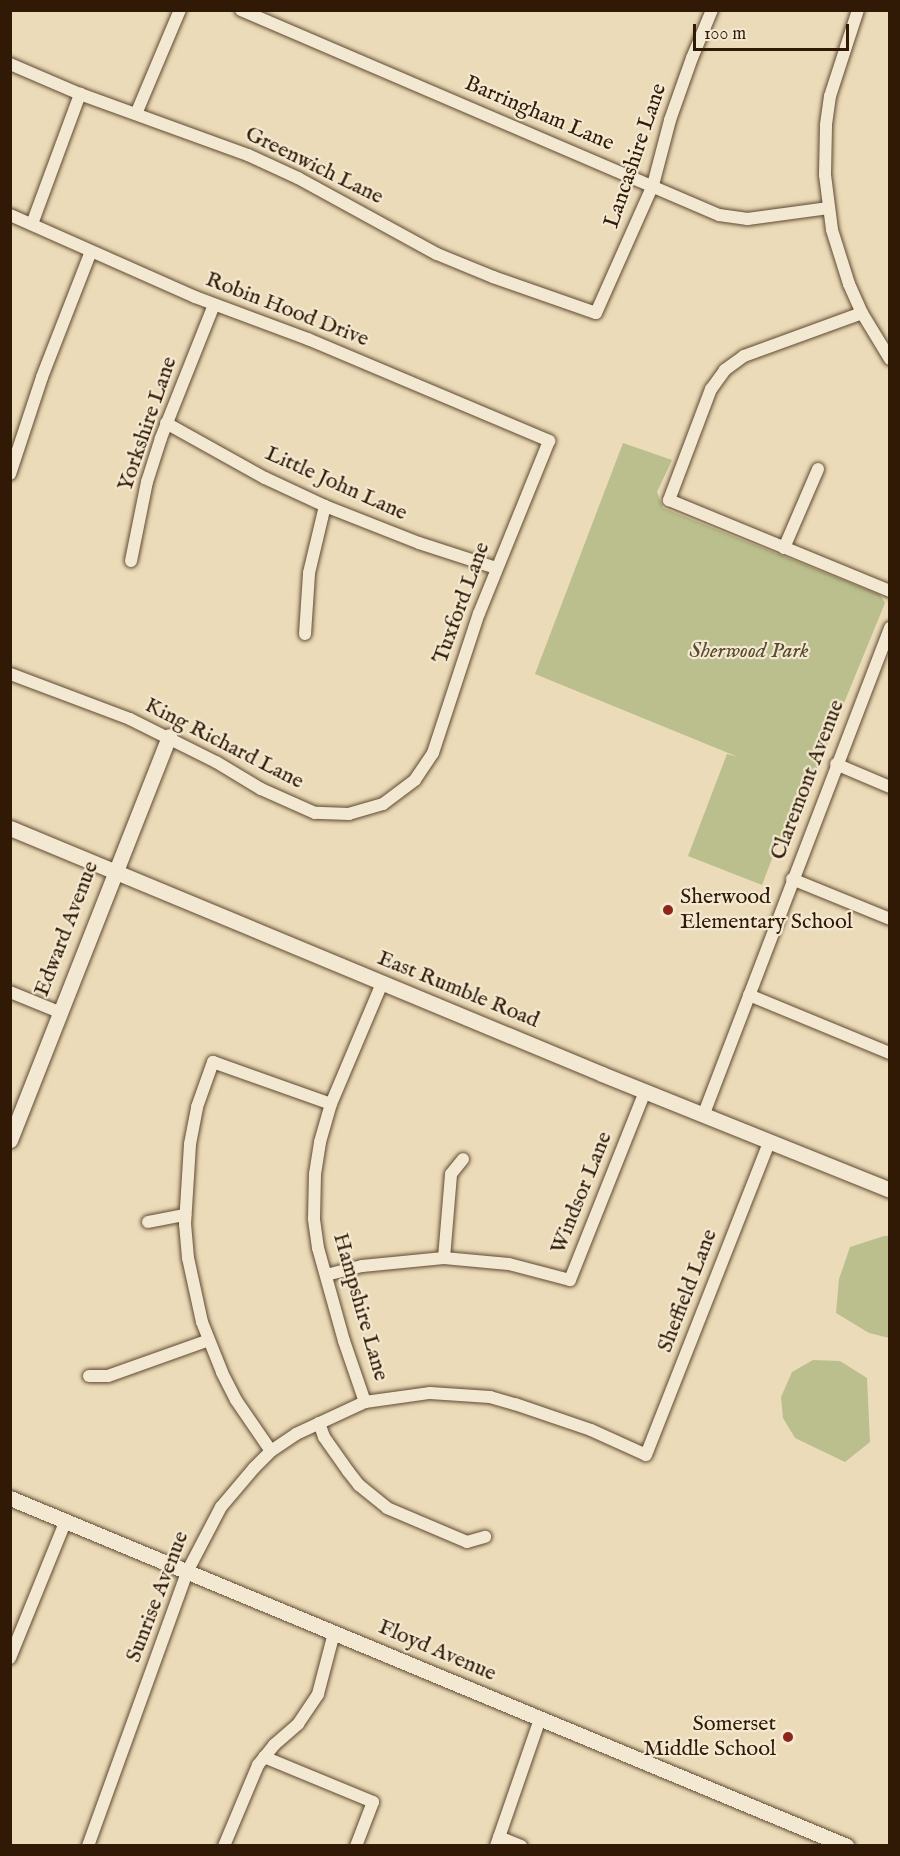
<!DOCTYPE html>
<html>
<head>
<meta charset="utf-8">
<style>
  body { margin:0 }
  #map { position:relative; width:900px; height:1856px; overflow:hidden; background:#ecdbb8; font-family:"IM FELL English",serif }
  div>[style] { position:absolute }
  .green>* { inset:0; background:#babf8d }
  .roads { filter:drop-shadow(0 0 2px #5f4a32) drop-shadow(0 0 2px #5f4a32) }
  .minor>* { height:12px; margin:-6px; padding:0 6px; transform-origin:6px; border-radius:6px; background:#f3e8d1 }
  .tertiary>* { height:15px; margin:-7.5px; padding:0 7.5px; transform-origin:7.5px; border-radius:7.5px; background:#f3e8d1 }
  .dots>* { width:16px; height:16px; translate:-50% -50%; box-sizing:border-box; border:3px solid #f3e8d1; border-radius:50% }
  span { translate:-50% -50%; white-space:nowrap; text-align:center; line-height:1.15; -webkit-text-stroke:4.5px #f3e8d1; paint-order:stroke }
  .street-label { font-size:22px; color:#301a06 }
  .park-label { font-size:22px; color:#594c2e; font-style:italic }
  .poi-label { font-size:22px; color:#301a06 }
  .left { translate:0 -50%; text-align:left }
  .right { translate:-100% -50%; text-align:right }
  .frame { position:absolute; inset:0; border:12px solid #301a06; pointer-events:none }
  .scale { position:absolute; left:693px; top:24px; width:156px; height:27px; box-sizing:border-box; border:3px solid #301a06; border-top:0; padding-left:8px; font-size:18px; line-height:21px; white-space:nowrap; color:#301a06; -webkit-text-stroke:4px #f3e8d1; paint-order:stroke }
</style>
</head>
<body>
<div id="map">
  <div class="green">
    <i style="clip-path:polygon(623px 443px,672px 460px,657px 492px,663px 508px,880px 595px,885px 603px,810px 786px,801px 783px,762px 885px,688px 856px,727px 754px,738px 757px,535px 674px)"></i>
    <i style="clip-path:polygon(884px 1236px,889px 1236px,889px 1338px,869px 1333px,836px 1313px,839px 1279px,850px 1247px)"></i>
    <i style="clip-path:polygon(813px 1360px,840px 1361px,867px 1378px,870px 1442px,845px 1462px,795px 1438px,783px 1418px,781px 1397px,792px 1372px)"></i>
  </div>
  <div class="roads">
    <div class="minor">
      <i style="left:241px;top:10px;width:520px;rotate:23.21deg"></i>
      <i style="left:719px;top:215px;width:29px;rotate:8deg"></i>
      <i style="left:748px;top:219px;width:81px;rotate:-7.8deg"></i>
      <i style="left:858px;top:10px;width:90px;rotate:108deg"></i>
      <i style="left:830px;top:96px;width:30px;rotate:98deg"></i>
      <i style="left:826px;top:126px;width:49px;rotate:91.2deg"></i>
      <i style="left:825px;top:175px;width:55px;rotate:82.7deg"></i>
      <i style="left:832px;top:230px;width:57px;rotate:72.5deg"></i>
      <i style="left:849px;top:284px;width:32px;rotate:66deg"></i>
      <i style="left:862px;top:313px;width:54px;rotate:58.7deg"></i>
      <i style="left:10px;top:64px;width:76px;rotate:23.2deg"></i>
      <i style="left:80px;top:94px;width:179px;rotate:20deg"></i>
      <i style="left:248px;top:155px;width:55px;rotate:24.7deg"></i>
      <i style="left:298px;top:178px;width:158px;rotate:28.7deg"></i>
      <i style="left:437px;top:254px;width:61px;rotate:22.3deg"></i>
      <i style="left:493px;top:277px;width:109px;rotate:19.3deg"></i>
      <i style="left:596px;top:313px;width:140px;rotate:-66deg"></i>
      <i style="left:653px;top:185px;width:67px;rotate:-75.3deg"></i>
      <i style="left:670px;top:120px;width:66px;rotate:-70.5deg"></i>
      <i style="left:692px;top:58px;width:52px;rotate:-67.4deg"></i>
      <i style="left:136px;top:114px;width:113px;rotate:-67.1deg"></i>
      <i style="left:10px;top:215px;width:202px;rotate:23.9deg"></i>
      <i style="left:195px;top:297px;width:121px;rotate:20.4deg"></i>
      <i style="left:308px;top:339px;width:262px;rotate:22.9deg"></i>
      <i style="left:549px;top:441px;width:186px;rotate:112.1deg"></i>
      <i style="left:479px;top:613px;width:147px;rotate:108.2deg"></i>
      <i style="left:433px;top:753px;width:32px;rotate:124deg"></i>
      <i style="left:415px;top:780px;width:40px;rotate:143deg"></i>
      <i style="left:383px;top:804px;width:35px;rotate:164deg"></i>
      <i style="left:349px;top:814px;width:34px;rotate:-178deg"></i>
      <i style="left:315px;top:813px;width:59px;rotate:-156deg"></i>
      <i style="left:261px;top:789px;width:52px;rotate:-149deg"></i>
      <i style="left:216px;top:762px;width:96px;rotate:-153.4deg"></i>
      <i style="left:130px;top:719px;width:128px;rotate:-159.4deg"></i>
      <i style="left:32px;top:224px;width:139px;rotate:-69.7deg"></i>
      <i style="left:862px;top:313px;width:126px;rotate:160deg"></i>
      <i style="left:744px;top:356px;width:24px;rotate:144deg"></i>
      <i style="left:725px;top:370px;width:24px;rotate:126deg"></i>
      <i style="left:711px;top:389px;width:119px;rotate:110.7deg"></i>
      <i style="left:669px;top:500px;width:239px;rotate:22.4deg"></i>
      <i style="left:166px;top:423px;width:113px;rotate:29.1deg"></i>
      <i style="left:265px;top:478px;width:66px;rotate:25deg"></i>
      <i style="left:325px;top:506px;width:101px;rotate:21.5deg"></i>
      <i style="left:419px;top:543px;width:81px;rotate:18deg"></i>
      <i style="left:10px;top:474px;width:102px;rotate:-71.7deg"></i>
      <i style="left:42px;top:377px;width:135px;rotate:-68.7deg"></i>
      <i style="left:784px;top:548px;width:86px;rotate:-66.7deg"></i>
      <i style="left:131px;top:561px;width:81px;rotate:-78.6deg"></i>
      <i style="left:147px;top:482px;width:46px;rotate:-72.3deg"></i>
      <i style="left:161px;top:438px;width:143px;rotate:-68.3deg"></i>
      <i style="left:305px;top:634px;width:61px;rotate:-86.2deg"></i>
      <i style="left:309px;top:573px;width:69px;rotate:-76.6deg"></i>
      <i style="left:836px;top:764px;width:59px;rotate:23.1deg"></i>
      <i style="left:792px;top:879px;width:106px;rotate:22.2deg"></i>
      <i style="left:10px;top:992px;width:53px;rotate:22.2deg"></i>
      <i style="left:749px;top:995px;width:152px;rotate:22.4deg"></i>
      <i style="left:703px;top:1116px;width:523px;rotate:-69.03deg"></i>
      <i style="left:148px;top:1222px;width:38px;rotate:-11deg"></i>
      <i style="left:444px;top:1258px;width:84px;rotate:-85.2deg"></i>
      <i style="left:451px;top:1174px;width:19px;rotate:-51deg"></i>
      <i style="left:326px;top:1275px;width:37px;rotate:-14deg"></i>
      <i style="left:362px;top:1266px;width:82px;rotate:-5.6deg"></i>
      <i style="left:444px;top:1258px;width:65px;rotate:5.3deg"></i>
      <i style="left:509px;top:1264px;width:63px;rotate:14.7deg"></i>
      <i style="left:570px;top:1280px;width:202px;rotate:-68.3deg"></i>
      <i style="left:89px;top:1376px;width:19px"></i>
      <i style="left:108px;top:1376px;width:107px;rotate:-19.6deg"></i>
      <i style="left:365px;top:1402px;width:65px;rotate:-109deg"></i>
      <i style="left:344px;top:1341px;width:97px;rotate:-105.6deg"></i>
      <i style="left:318px;top:1248px;width:30px;rotate:-98deg"></i>
      <i style="left:314px;top:1218px;width:44px;rotate:-88.7deg"></i>
      <i style="left:315px;top:1174px;width:32px;rotate:-81deg"></i>
      <i style="left:320px;top:1142px;width:40px;rotate:-74deg"></i>
      <i style="left:331px;top:1104px;width:131px;rotate:-67.1deg"></i>
      <i style="left:319px;top:1423px;width:15px;rotate:70deg"></i>
      <i style="left:324px;top:1437px;width:42px;rotate:54.8deg"></i>
      <i style="left:348px;top:1471px;width:18px;rotate:52deg"></i>
      <i style="left:359px;top:1485px;width:36px;rotate:39deg"></i>
      <i style="left:387px;top:1508px;width:87px;rotate:23deg"></i>
      <i style="left:467px;top:1542px;width:19px;rotate:-16deg"></i>
      <i style="left:271px;top:1451px;width:62px;rotate:-124.5deg"></i>
      <i style="left:236px;top:1400px;width:31px;rotate:-117deg"></i>
      <i style="left:222px;top:1372px;width:54px;rotate:-111.8deg"></i>
      <i style="left:202px;top:1322px;width:66px;rotate:-102.3deg"></i>
      <i style="left:188px;top:1258px;width:34px;rotate:-95deg"></i>
      <i style="left:185px;top:1224px;width:80px;rotate:-86.4deg"></i>
      <i style="left:190px;top:1144px;width:38px;rotate:-79deg"></i>
      <i style="left:197px;top:1107px;width:48px;rotate:-70.4deg"></i>
      <i style="left:213px;top:1062px;width:125px;rotate:19.6deg"></i>
      <i style="left:10px;top:1658px;width:149px;rotate:-67.9deg"></i>
      <i style="left:264px;top:1757px;width:118px;rotate:22.4deg"></i>
      <i style="left:373px;top:1802px;width:47px;rotate:111.1deg"></i>
      <i style="left:499px;top:1837px;width:24px;rotate:22deg"></i>
      <i style="left:88px;top:1846px;width:291px;rotate:-70.1deg"></i>
      <i style="left:187px;top:1572px;width:73px;rotate:-62.4deg"></i>
      <i style="left:221px;top:1507px;width:51px;rotate:-49.8deg"></i>
      <i style="left:254px;top:1468px;width:24px;rotate:-45deg"></i>
      <i style="left:271px;top:1451px;width:30px;rotate:-34deg"></i>
      <i style="left:296px;top:1434px;width:76px;rotate:-24.9deg"></i>
      <i style="left:365px;top:1402px;width:66px;rotate:-7.9deg"></i>
      <i style="left:430px;top:1393px;width:60px;rotate:3.8deg"></i>
      <i style="left:490px;top:1397px;width:26px;rotate:16deg"></i>
      <i style="left:515px;top:1404px;width:80px;rotate:18.9deg"></i>
      <i style="left:591px;top:1430px;width:60px;rotate:24.4deg"></i>
      <i style="left:646px;top:1455px;width:336px;rotate:-68.5deg"></i>
      <i style="left:224px;top:1846px;width:88px;rotate:-67.2deg"></i>
      <i style="left:258px;top:1765px;width:26px;rotate:-51deg"></i>
      <i style="left:274px;top:1745px;width:32px;rotate:-41deg"></i>
      <i style="left:298px;top:1724px;width:36px;rotate:-56deg"></i>
      <i style="left:318px;top:1694px;width:63px;rotate:-75.3deg"></i>
      <i style="left:496px;top:1846px;width:134px;rotate:-70.9deg"></i>
    </div>
    <div class="tertiary">
      <i style="left:10px;top:828px;width:641px;rotate:22.56deg"></i>
      <i style="left:602px;top:1074px;width:310px;rotate:21.9deg"></i>
      <i style="left:10px;top:1140px;width:434px;rotate:-68.5deg"></i>
      <i style="left:10px;top:1498px;width:906px;rotate:22.58deg"></i>
    </div>
  </div>
  <div class="dots">
    <i style="left:668px;top:910px;background:#8f2418"></i>
    <i style="left:788px;top:1737px;background:#8f2418"></i>
  </div>
  <div class="street-label">
    <span style="left:539px;top:114px;rotate:23deg">Barringham Lane</span>
    <span style="left:636px;top:156px;rotate:-71deg">Lancashire Lane</span>
    <span style="left:314px;top:166px;rotate:26deg">Greenwich Lane</span>
    <span style="left:287px;top:310px;rotate:21deg">Robin Hood Drive</span>
    <span style="left:148px;top:424px;rotate:-71deg">Yorkshire Lane</span>
    <span style="left:336px;top:484px;rotate:24deg">Little John Lane</span>
    <span style="left:462px;top:603px;rotate:-70deg">Tuxford Lane</span>
    <span style="left:224px;top:744px;rotate:27deg">King Richard Lane</span>
    <span style="left:808px;top:780px;rotate:-69deg">Claremont Avenue</span>
    <span style="left:67px;top:929px;rotate:-69deg">Edward Avenue</span>
    <span style="left:458px;top:990px;rotate:22deg">East Rumble Road</span>
    <span style="left:582px;top:1193px;rotate:-68deg">Windsor Lane</span>
    <span style="left:688px;top:1291px;rotate:-69deg">Sheffield Lane</span>
    <span style="left:360px;top:1307px;rotate:74deg">Hampshire Lane</span>
    <span style="left:158px;top:1597px;rotate:-69deg">Sunrise Avenue</span>
    <span style="left:437px;top:1651px;rotate:23deg">Floyd Avenue</span>
  </div>
  <div class="park-label">
    <span style="left:749px;top:652px">Sherwood Park</span>
  </div>
  <div class="poi-label">
    <span class="left" style="left:680px;top:910px">Sherwood<br>Elementary School</span>
    <span class="right" style="left:776px;top:1737px">Somerset<br>Middle School</span>
  </div>
  <div class="frame"></div>
  <div class="scale">100 m</div>
</div>
</body>
</html>
